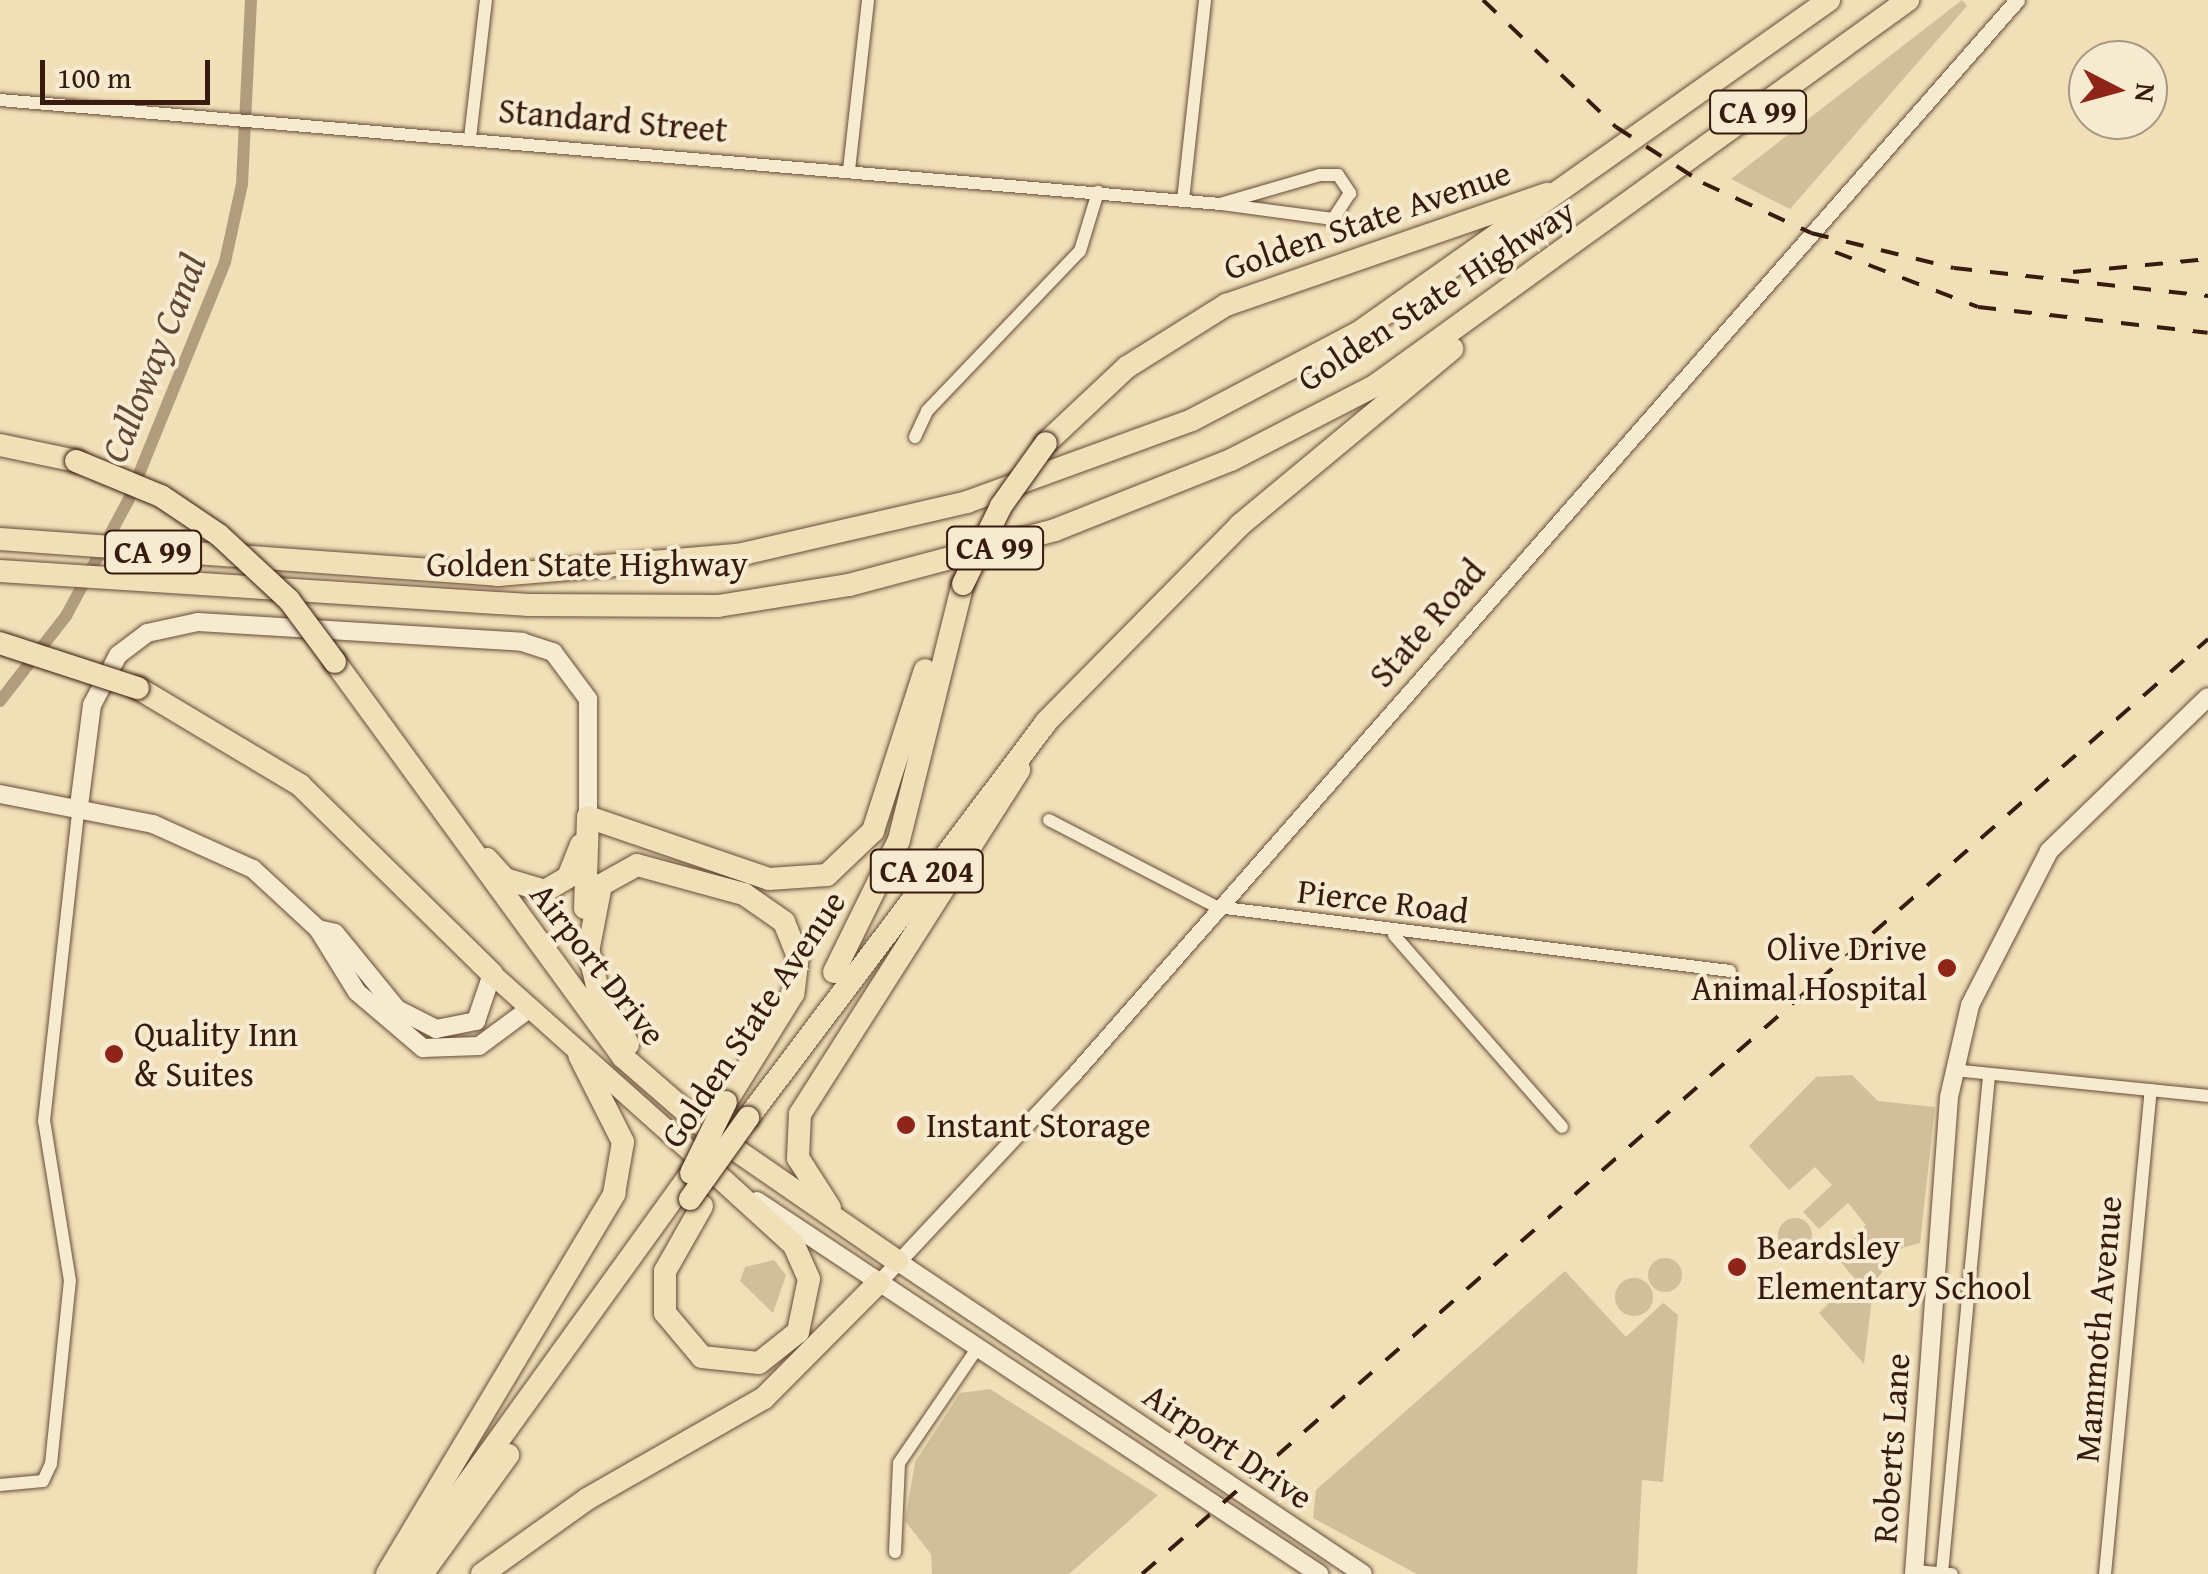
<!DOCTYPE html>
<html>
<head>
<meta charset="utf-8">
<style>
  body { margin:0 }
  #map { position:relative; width:2208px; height:1574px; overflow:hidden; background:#f1dfb7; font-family:"Gentium Book Plus",serif }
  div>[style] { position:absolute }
  .green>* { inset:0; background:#d1be9a }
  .round { border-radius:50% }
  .canal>* { height:12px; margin:-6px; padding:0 6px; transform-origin:6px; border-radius:6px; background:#b29c7e }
  .roads { filter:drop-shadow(0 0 2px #664c39) drop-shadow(0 0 2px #664c39) }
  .minor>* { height:12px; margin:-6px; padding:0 6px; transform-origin:6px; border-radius:6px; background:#f6ead0 }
  .tertiary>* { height:15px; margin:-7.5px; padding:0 7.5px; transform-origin:7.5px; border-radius:7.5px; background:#f6ead0 }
  .secondary>* { height:18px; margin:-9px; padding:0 9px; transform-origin:9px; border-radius:9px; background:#f6ead0 }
  .primary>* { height:20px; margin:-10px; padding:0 10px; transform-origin:10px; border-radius:10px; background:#f1dfb7 }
  .motorway>* { height:22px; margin:-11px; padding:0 11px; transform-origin:11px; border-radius:11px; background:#f1dfb7 }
  .rail>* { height:4px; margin-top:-2px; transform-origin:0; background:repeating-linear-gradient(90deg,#371b0f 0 18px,transparent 0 36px) }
  .bridges { filter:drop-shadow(0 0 2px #371b0f) drop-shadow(0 0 2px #371b0f) }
  .motorway-bridge>* { height:22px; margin:-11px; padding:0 11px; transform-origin:11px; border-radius:11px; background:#f1dfb7 }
  .dots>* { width:28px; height:28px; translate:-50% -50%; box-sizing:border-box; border:5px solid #f6ead0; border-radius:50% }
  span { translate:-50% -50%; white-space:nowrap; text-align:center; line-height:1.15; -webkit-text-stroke:8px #f6ead0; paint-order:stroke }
  .shield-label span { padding:2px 8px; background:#f6ead0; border:2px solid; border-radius:8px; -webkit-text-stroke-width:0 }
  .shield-label { font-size:32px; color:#371b0f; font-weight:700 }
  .street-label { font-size:35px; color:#371b0f }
  .poi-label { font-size:35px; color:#371b0f }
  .right { translate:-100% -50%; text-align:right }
  .left { translate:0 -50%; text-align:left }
  .water-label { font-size:38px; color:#624836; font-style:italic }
  .north { position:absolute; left:2068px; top:40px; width:100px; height:100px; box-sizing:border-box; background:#f6ead0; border:2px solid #aa9783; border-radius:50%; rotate:96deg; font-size:28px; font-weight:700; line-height:40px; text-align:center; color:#371b0f }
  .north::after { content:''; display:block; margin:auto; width:35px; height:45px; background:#8f2418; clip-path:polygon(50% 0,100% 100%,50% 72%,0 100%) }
  .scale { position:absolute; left:40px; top:60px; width:170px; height:45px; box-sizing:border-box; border:5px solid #371b0f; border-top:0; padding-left:12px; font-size:30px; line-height:35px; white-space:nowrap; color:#371b0f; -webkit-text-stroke:8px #f6ead0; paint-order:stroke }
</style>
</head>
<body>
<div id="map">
  <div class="green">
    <i style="clip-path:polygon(1962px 0,1967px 6px,1790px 209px,1731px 179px)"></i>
    <i style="clip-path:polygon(1852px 1075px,1878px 1101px,1935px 1107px,1920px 1243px,1902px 1248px,1874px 1282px,1864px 1364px,1819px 1313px,1854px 1278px,1835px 1255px,1866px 1225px,1848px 1203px,1819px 1229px,1803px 1212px,1832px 1185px,1815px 1167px,1789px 1190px,1749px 1146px,1816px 1077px)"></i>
    <i class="round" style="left:1778px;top:1218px;width:34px;height:34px"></i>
    <i class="round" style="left:1648px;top:1258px;width:34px;height:34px"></i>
    <i style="clip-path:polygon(774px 1260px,786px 1275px,773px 1313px,740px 1281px,745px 1267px)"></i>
    <i style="clip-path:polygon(1565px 1271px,1626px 1337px,1663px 1303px,1678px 1315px,1663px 1482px,1642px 1480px,1637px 1574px,1417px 1574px,1313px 1518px,1316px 1490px)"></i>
    <i class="round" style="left:1615px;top:1278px;width:38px;height:38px"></i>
    <i style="clip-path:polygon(990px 1389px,1158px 1495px,1069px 1574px,932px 1574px,931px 1554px,905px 1521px,915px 1462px,960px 1393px)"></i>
  </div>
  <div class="canal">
    <i style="left:0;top:701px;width:108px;rotate:-52.2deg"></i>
    <i style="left:66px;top:616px;width:131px;rotate:-61.7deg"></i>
    <i style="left:128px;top:501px;width:258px;rotate:-67.9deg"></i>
    <i style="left:225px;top:262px;width:80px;rotate:-77.7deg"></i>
    <i style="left:242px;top:184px;width:184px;rotate:-87.2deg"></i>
  </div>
  <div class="roads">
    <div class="minor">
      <i style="left:0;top:100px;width:1224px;rotate:4.87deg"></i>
      <i style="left:470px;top:138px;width:139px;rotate:-83.4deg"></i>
      <i style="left:849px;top:170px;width:171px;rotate:-83.6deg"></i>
      <i style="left:1320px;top:175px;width:18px"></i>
      <i style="left:1338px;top:175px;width:22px;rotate:56deg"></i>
      <i style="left:1350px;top:193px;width:31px;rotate:123deg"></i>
      <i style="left:1333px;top:219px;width:114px;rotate:-172.4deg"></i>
      <i style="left:1220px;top:204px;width:104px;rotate:-16.2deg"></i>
      <i style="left:1183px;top:200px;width:201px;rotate:-83.7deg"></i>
      <i style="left:915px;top:437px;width:29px;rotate:-65deg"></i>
      <i style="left:927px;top:411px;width:221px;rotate:-46.3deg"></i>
      <i style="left:1080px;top:251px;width:62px;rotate:-73deg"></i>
      <i style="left:1049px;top:820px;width:189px;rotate:27.4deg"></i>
      <i style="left:1217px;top:907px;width:517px;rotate:7.11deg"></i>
      <i style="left:1394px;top:935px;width:255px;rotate:48.8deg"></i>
      <i style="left:1953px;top:1070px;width:256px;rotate:5.8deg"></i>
      <i style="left:0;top:1485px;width:43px;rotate:-5.3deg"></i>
      <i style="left:43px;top:1481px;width:19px;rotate:-65deg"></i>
      <i style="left:51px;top:1464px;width:184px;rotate:-84.1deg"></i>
      <i style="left:70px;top:1281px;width:162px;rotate:-99.2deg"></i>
      <i style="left:44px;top:1121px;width:317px;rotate:-83.7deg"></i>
      <i style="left:895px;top:1552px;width:89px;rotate:-87.4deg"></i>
      <i style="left:899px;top:1463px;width:140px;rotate:-55.7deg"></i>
      <i style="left:1915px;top:1571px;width:37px;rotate:5deg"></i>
      <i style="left:1942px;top:1573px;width:499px;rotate:-84.6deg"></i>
      <i style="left:2105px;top:1574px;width:486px;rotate:-84.6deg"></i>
    </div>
    <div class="tertiary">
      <i style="left:879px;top:1282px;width:282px;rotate:-46.9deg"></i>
      <i style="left:1072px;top:1076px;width:1432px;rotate:-48.71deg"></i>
    </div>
    <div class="secondary">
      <i style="left:0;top:794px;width:156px;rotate:11.1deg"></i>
      <i style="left:153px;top:824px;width:110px;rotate:24.2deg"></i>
      <i style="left:253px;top:869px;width:88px;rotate:42.7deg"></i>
      <i style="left:318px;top:929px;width:74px;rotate:58.2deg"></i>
      <i style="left:357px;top:992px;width:87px;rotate:40.3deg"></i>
      <i style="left:423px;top:1048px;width:56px;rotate:-2deg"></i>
      <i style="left:479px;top:1046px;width:62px;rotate:-36.5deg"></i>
      <i style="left:79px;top:806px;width:102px;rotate:-82.7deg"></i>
      <i style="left:92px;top:705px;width:56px;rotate:-62.5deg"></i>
      <i style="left:118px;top:655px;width:36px;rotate:-37deg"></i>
      <i style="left:147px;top:633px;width:52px;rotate:-12.2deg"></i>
      <i style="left:198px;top:622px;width:325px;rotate:3.5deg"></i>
      <i style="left:522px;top:642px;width:33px;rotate:18deg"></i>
      <i style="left:553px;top:652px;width:59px;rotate:53.3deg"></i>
      <i style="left:588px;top:699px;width:118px;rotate:90deg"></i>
      <i style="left:318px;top:929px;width:17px;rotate:13deg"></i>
      <i style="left:335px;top:933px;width:98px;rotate:50.8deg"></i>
      <i style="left:397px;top:1009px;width:44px;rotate:27.1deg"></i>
      <i style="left:436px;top:1029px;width:41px;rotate:-11.3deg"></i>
      <i style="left:476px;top:1021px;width:50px;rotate:-71.2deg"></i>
      <i style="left:757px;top:1201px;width:675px;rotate:33.57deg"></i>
      <i style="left:897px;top:1261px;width:561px;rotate:33.89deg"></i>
      <i style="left:1914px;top:1574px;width:478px;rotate:-85.8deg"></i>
      <i style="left:1949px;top:1097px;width:94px;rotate:-77.1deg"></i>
      <i style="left:1970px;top:1005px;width:173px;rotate:-62.8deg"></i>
      <i style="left:2049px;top:851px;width:221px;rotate:-44.1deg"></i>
    </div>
    <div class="primary">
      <i style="left:492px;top:974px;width:292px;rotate:41.8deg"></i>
    </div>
    <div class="motorway">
      <i style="left:1046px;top:443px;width:111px;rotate:-43.2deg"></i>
      <i style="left:1127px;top:367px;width:117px;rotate:-32.1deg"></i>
      <i style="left:1226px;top:305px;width:340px;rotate:-19.1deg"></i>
      <i style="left:0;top:445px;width:78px;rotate:11.9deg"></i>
      <i style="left:0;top:539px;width:499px;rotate:4.1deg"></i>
      <i style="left:498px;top:575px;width:241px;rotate:-4.8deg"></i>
      <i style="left:738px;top:555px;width:235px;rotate:-13deg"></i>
      <i style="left:967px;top:502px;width:239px;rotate:-20deg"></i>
      <i style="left:1192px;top:420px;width:187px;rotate:-27.7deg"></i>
      <i style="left:1358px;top:333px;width:577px;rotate:-35.26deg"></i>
      <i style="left:0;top:571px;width:530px;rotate:3.68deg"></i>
      <i style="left:529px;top:605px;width:189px;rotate:0.3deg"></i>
      <i style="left:718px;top:606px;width:133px;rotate:-9.1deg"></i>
      <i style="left:849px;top:585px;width:213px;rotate:-14.9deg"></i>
      <i style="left:1055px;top:530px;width:189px;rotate:-21.7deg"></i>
      <i style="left:1231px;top:460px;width:163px;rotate:-27.3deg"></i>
      <i style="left:1376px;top:385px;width:657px;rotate:-35.89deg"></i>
      <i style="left:335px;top:662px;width:489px;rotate:53.9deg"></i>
      <i style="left:623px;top:1057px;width:111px;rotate:41deg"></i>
      <i style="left:707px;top:1130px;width:231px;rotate:34.6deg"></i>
      <i style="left:138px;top:688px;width:189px;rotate:30.9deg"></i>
      <i style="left:300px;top:785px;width:269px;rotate:44.5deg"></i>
      <i style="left:588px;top:817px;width:191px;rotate:18.9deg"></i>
      <i style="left:769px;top:879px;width:58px;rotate:-3.9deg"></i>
      <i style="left:827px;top:875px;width:64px;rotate:-43.7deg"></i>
      <i style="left:873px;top:831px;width:169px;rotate:-72.1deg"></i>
      <i style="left:487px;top:859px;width:27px;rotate:48deg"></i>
      <i style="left:505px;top:879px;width:42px;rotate:16.7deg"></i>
      <i style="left:545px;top:891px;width:27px;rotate:-31deg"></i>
      <i style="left:568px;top:877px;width:35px;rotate:-68deg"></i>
      <i style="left:585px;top:908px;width:91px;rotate:-88.1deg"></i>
      <i style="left:586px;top:940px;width:56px;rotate:76.5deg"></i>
      <i style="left:599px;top:994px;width:58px;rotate:59.9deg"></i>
      <i style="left:588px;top:952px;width:68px;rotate:-79deg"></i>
      <i style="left:601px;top:885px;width:41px;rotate:-29.1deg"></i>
      <i style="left:637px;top:865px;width:111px;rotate:15.2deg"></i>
      <i style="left:744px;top:894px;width:49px;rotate:35deg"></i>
      <i style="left:784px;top:922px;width:37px;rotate:68deg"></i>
      <i style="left:798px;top:956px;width:38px;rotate:97deg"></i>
      <i style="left:793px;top:994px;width:127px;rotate:121.8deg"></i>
      <i style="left:834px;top:972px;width:147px;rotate:-63.8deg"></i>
      <i style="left:899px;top:840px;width:264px;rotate:-76deg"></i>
      <i style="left:748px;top:1118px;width:496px;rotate:-53deg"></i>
      <i style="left:1046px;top:722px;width:276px;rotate:-45.4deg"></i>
      <i style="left:1240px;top:525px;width:276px;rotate:-39.7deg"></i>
      <i style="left:702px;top:1206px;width:75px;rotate:119.6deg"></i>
      <i style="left:665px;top:1271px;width:42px;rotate:90deg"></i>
      <i style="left:665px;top:1313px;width:57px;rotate:49.9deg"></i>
      <i style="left:702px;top:1357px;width:57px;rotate:6deg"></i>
      <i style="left:759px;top:1363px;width:50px;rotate:-38.5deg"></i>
      <i style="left:798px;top:1332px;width:54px;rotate:-78.3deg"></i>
      <i style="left:809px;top:1279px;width:37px;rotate:-114deg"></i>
      <i style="left:794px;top:1245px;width:107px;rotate:-137.7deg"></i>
      <i style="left:830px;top:1208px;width:59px;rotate:-122.6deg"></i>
      <i style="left:798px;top:1158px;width:44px;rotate:-87.4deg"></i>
      <i style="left:800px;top:1114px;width:408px;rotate:-57.5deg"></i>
      <i style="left:387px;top:1574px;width:443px;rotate:-59.1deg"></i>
      <i style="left:614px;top:1194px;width:53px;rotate:-80.2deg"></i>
      <i style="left:623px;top:1142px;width:97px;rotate:-116.8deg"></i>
      <i style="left:402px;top:1574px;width:494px;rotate:-54.2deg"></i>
      <i style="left:422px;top:1574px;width:147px;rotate:-54.1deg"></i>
      <i style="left:482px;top:1574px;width:129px;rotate:-35.5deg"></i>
      <i style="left:587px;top:1499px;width:204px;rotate:-29.7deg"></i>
      <i style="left:764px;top:1398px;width:163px;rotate:-45.2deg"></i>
    </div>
  </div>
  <div class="rail">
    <i style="left:1483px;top:0;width:184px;rotate:43.7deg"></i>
    <i style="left:1616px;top:127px;width:103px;rotate:32.8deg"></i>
    <i style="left:1703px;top:183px;width:119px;rotate:24.8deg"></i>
    <i style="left:1811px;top:233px;width:147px;rotate:13.8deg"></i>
    <i style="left:1954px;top:268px;width:256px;rotate:6.3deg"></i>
    <i style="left:1835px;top:252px;width:153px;rotate:21deg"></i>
    <i style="left:1978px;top:307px;width:231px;rotate:6.4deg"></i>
    <i style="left:2073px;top:272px;width:136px;rotate:-5.5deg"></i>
    <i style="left:1142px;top:1574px;width:1418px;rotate:-41.25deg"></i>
  </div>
  <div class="bridges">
    <div class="motorway-bridge">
      <i style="left:76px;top:461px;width:92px;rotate:22.4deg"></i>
      <i style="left:161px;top:496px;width:70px;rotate:33.9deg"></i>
      <i style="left:219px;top:535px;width:96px;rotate:42.9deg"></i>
      <i style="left:289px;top:600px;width:77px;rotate:53.4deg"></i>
      <i style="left:963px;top:584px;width:87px;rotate:-64deg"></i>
      <i style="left:1001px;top:506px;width:77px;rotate:-54.5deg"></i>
      <i style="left:0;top:643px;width:145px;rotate:18.1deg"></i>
      <i style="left:691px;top:1173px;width:79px;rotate:-63.8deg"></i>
      <i style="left:690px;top:1199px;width:100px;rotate:-54.4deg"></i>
    </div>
  </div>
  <div class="dots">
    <i style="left:1947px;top:968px;background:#8f2418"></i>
    <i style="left:114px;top:1054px;background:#8f2418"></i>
    <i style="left:906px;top:1125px;background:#8f2418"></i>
    <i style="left:1737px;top:1267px;background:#8f2418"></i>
  </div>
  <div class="shield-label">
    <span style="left:1758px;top:112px">CA 99</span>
    <span style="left:995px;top:548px">CA 99</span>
    <span style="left:153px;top:552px">CA 99</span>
    <span style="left:927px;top:871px">CA 204</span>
  </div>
  <div class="street-label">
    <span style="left:613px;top:120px;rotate:5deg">Standard Street</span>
    <span style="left:1367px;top:220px;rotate:-19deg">Golden State Avenue</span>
    <span style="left:1436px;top:295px;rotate:-33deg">Golden State Highway</span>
    <span style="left:587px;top:564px">Golden State Highway</span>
    <span style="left:1427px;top:623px;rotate:-49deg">State Road</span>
    <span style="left:1383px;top:901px;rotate:7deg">Pierce Road</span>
    <span style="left:598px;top:964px;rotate:52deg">Airport Drive</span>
    <span style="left:753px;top:1019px;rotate:-56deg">Golden State Avenue</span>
    <span style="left:2098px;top:1329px;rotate:-85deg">Mammoth Avenue</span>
    <span style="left:1228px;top:1446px;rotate:34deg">Airport Drive</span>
    <span style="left:1891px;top:1448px;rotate:-86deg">Roberts Lane</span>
  </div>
  <div class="poi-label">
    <span class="right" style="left:1927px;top:968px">Olive Drive<br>Animal Hospital</span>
    <span class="left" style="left:134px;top:1054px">Quality Inn<br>&amp; Suites</span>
    <span class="left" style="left:926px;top:1125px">Instant Storage</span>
    <span class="left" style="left:1757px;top:1267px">Beardsley<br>Elementary School</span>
  </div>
  <div class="water-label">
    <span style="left:153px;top:358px;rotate:-68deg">Calloway Canal</span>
  </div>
  <div class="north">N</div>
  <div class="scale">100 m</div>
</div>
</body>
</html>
